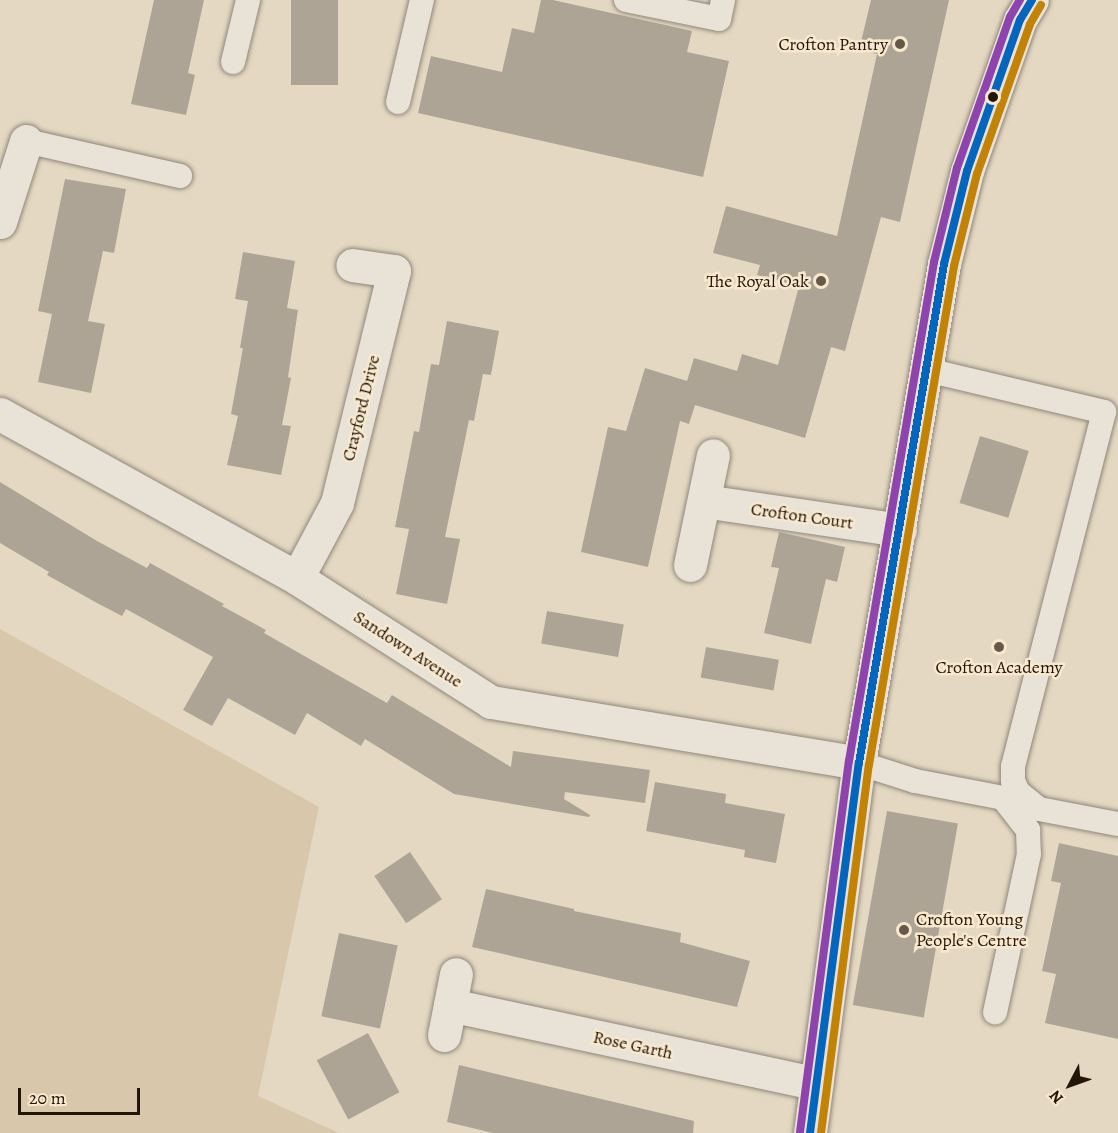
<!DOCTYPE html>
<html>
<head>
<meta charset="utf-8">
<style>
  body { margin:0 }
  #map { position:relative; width:1118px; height:1133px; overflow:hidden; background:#e4d8c2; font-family:Alegreya,serif }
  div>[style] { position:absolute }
  .green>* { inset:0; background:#d8c7aa }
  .building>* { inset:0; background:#ada495; transform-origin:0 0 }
  .roads { filter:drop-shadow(0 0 2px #90877a) drop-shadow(0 0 2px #90877a) }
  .service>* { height:24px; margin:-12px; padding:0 12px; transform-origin:12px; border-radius:12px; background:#e9e2d7 }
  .minor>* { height:33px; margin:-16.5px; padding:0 16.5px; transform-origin:16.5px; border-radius:16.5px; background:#e9e2d7 }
  .tertiary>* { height:33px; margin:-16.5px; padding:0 16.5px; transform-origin:16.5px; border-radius:16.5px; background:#e9e2d7 }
  .bus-1>* { height:8px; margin:-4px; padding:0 4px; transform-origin:4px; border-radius:4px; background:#0065bd }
  .bus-2>* { height:8px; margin:-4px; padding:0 4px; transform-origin:4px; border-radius:4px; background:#c28202 }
  .bus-3>* { height:8px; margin:-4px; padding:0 4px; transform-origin:4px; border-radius:4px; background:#8e44ad }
  .dots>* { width:16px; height:16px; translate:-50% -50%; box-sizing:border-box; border:3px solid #f7e8ce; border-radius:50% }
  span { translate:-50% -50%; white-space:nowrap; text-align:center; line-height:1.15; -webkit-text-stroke:5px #f7e8ce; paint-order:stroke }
  .poi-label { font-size:18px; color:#221509 }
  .right { translate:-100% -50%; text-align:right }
  .left { translate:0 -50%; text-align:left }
  .street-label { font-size:18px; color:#221509 }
  .north { position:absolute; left:1040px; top:1055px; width:60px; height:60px; -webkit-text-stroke:4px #f7e8ce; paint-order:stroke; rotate:229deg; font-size:16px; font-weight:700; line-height:24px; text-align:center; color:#221509 }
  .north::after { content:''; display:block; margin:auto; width:21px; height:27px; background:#221509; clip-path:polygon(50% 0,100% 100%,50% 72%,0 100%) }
  .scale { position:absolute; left:18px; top:1088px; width:122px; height:27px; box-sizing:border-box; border:3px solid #221509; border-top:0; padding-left:8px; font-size:18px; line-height:21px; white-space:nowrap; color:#221509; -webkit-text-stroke:4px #f7e8ce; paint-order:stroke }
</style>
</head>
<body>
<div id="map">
  <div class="green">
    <i style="clip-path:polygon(0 629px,319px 807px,258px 1096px,339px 1133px,0 1133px)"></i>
  </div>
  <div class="building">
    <i style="clip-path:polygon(154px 0,204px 0,188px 73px,195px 75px,186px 115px,131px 104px)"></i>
    <i style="left:291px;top:0;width:47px;height:85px"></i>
    <i style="clip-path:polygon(541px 0,553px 0,692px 31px,687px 52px,729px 61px,703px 177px,418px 113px,431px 56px,502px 72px,512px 28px,534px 33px)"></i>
    <i style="clip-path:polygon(871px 0,949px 0,900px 222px,881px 217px,845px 351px,831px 347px,805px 438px,695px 405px,689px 424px,680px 421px,648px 567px,581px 552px,608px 427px,626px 431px,645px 368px,687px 381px,694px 358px,737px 371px,742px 354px,778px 365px,799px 286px,757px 275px,760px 265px,713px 253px,726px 206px,837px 236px,877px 54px,859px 50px)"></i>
    <i style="clip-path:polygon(65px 179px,126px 189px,114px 253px,103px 251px,88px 321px,105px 324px,91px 393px,38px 382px,52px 314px,38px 311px)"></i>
    <i style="clip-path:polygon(243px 252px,295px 261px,287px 308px,298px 310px,288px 377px,291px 378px,282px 425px,291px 426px,281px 475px,227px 465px,238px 416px,231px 414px,243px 348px,240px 348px,248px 301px,235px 299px)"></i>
    <i style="clip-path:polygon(447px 321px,499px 331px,491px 375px,483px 374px,474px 421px,469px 420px,445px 537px,460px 539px,447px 604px,396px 594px,409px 529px,395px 527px,414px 431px,419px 432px,431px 364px,439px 365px)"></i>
    <i style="left:980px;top:436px;width:51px;height:70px;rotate:17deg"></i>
    <i style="clip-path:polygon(0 482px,97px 541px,147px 568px,150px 563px,224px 604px,222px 606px,266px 630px,264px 633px,387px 703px,392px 695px,511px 767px,513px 751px,650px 770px,645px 803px,565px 792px,564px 799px,590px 815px,589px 817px,454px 794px,365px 739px,361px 746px,307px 713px,295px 735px,228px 698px,212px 726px,183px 710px,213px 657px,126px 609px,122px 616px,97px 603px,47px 575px,49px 572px,0 543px)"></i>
    <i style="clip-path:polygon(779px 532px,845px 547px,837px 582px,826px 579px,811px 644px,764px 633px,779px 568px,771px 567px)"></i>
    <i style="left:547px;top:611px;width:78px;height:33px;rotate:10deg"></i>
    <i style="left:706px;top:647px;width:74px;height:31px;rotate:10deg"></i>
    <i style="clip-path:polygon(655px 782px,726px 794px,725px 803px,785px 814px,776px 863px,744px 857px,745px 850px,646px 831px)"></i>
    <i style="left:887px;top:811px;width:72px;height:197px;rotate:10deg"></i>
    <i style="clip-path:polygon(1059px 843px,1118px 856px,1118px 1039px,1045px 1023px,1056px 974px,1042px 971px,1061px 883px,1051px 881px)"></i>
    <i style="left:410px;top:852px;width:57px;height:43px;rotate:56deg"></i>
    <i style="clip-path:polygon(486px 889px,574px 909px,574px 911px,681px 933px,680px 942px,750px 961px,737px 1007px,472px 947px)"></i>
    <i style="left:339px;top:933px;width:60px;height:85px;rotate:12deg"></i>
    <i style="left:368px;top:1033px;width:67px;height:58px;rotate:62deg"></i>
    <i style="clip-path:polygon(459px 1065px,694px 1121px,693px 1133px,493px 1133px,447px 1122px)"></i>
  </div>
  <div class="roads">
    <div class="service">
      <i style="left:626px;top:0;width:95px;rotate:11.5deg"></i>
      <i style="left:719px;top:19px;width:19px;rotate:-78deg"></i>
      <i style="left:233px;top:62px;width:64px;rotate:-76.4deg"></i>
      <i style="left:398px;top:102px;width:105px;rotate:-76.8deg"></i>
      <i style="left:26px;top:141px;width:158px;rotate:12.8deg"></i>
      <i style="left:927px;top:370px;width:182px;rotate:13.3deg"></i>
      <i style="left:1104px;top:412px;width:366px;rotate:104.4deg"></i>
      <i style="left:1013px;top:767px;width:14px;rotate:90deg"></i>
      <i style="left:1013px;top:781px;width:12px;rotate:66deg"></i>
      <i style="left:1018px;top:792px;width:27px;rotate:39deg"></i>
      <i style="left:1039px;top:809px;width:80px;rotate:10.8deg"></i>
      <i style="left:859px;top:763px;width:59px;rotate:17.8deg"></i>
      <i style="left:915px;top:781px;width:90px;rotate:10.9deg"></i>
      <i style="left:1003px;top:798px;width:41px;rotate:52deg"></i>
      <i style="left:1028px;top:830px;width:24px;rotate:88deg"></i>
      <i style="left:1029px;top:854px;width:162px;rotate:102.1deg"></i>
    </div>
    <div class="minor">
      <i style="left:0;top:222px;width:85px;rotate:-72.2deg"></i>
      <i style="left:0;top:414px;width:339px;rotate:28.9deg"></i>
      <i style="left:297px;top:578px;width:230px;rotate:32.6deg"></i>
      <i style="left:491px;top:702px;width:373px;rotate:9.4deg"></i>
      <i style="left:704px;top:501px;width:198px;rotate:8.4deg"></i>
      <i style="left:690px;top:565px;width:112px;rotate:-78.2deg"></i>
      <i style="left:297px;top:578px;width:85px;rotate:-61.9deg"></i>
      <i style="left:337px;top:503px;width:239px;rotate:-76.2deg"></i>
      <i style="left:394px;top:271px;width:42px;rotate:-171.9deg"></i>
      <i style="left:450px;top:1005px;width:375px;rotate:12.1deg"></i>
      <i style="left:444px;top:1035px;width:62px;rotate:-78.9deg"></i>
    </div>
    <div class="tertiary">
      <i style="left:810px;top:1133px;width:373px;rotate:-82.5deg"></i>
      <i style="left:859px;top:763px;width:506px;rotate:-80.33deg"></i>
      <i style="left:944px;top:264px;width:96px;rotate:-76.1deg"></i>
      <i style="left:967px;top:171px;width:160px;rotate:-70.7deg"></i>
      <i style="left:1020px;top:20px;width:23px;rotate:-59deg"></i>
    </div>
  </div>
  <div class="bus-1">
    <i style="left:810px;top:1133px;width:373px;rotate:-82.5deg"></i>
    <i style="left:859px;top:763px;width:506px;rotate:-80.33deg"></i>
    <i style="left:944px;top:264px;width:96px;rotate:-76.1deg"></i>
    <i style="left:967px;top:171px;width:160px;rotate:-70.7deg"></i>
    <i style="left:1020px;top:20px;width:23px;rotate:-59deg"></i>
  </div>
  <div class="bus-2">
    <i style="left:821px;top:1133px;width:371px;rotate:-82.6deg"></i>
    <i style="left:869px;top:765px;width:506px;rotate:-80.33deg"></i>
    <i style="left:954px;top:266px;width:95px;rotate:-76deg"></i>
    <i style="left:977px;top:174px;width:159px;rotate:-70.5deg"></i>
    <i style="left:1030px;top:24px;width:22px;rotate:-60deg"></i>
  </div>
  <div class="bus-3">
    <i style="left:800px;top:1132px;width:374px;rotate:-82.5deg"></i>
    <i style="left:849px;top:761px;width:506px;rotate:-80.33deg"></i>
    <i style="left:934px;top:262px;width:97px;rotate:-76.3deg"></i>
    <i style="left:957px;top:168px;width:160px;rotate:-70.7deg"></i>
    <i style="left:1010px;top:17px;width:20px;rotate:-60deg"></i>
  </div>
  <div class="dots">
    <i style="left:900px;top:44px;background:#66594a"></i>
    <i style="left:993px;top:97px;background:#221509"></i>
    <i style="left:821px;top:281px;background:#66594a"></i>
    <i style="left:999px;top:647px;background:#66594a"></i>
    <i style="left:904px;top:930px;background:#66594a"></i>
  </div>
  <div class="poi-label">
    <span class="right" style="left:888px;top:44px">Crofton Pantry</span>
    <span class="right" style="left:809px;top:281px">The Royal Oak</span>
    <span style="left:999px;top:667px">Crofton Academy</span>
    <span class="left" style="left:916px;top:930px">Crofton Young<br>People's Centre</span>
  </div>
  <div class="street-label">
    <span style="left:361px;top:408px;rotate:-76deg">Crayford Drive</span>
    <span style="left:802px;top:516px;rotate:8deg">Crofton Court</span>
    <span style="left:408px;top:649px;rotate:33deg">Sandown Avenue</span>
    <span style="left:633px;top:1045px;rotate:12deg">Rose Garth</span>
  </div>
  <div class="north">N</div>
  <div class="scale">20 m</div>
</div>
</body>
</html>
